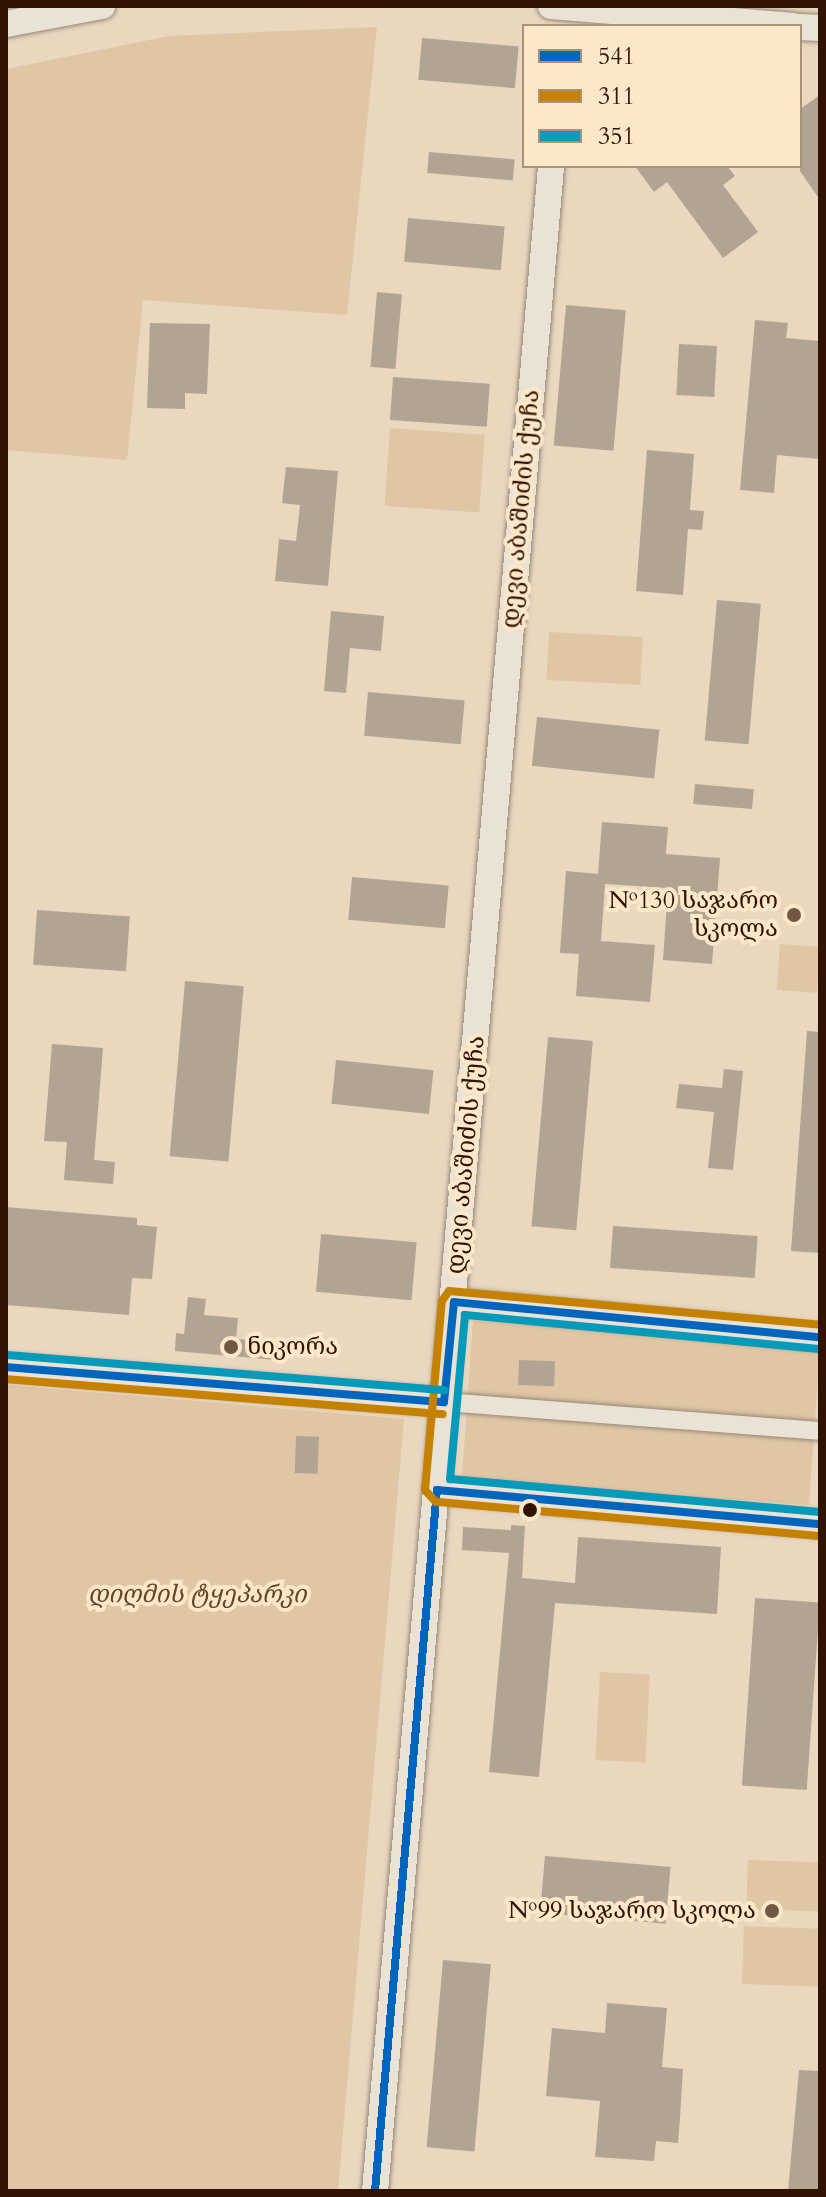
<!DOCTYPE html>
<html>
<head>
<meta charset="utf-8">
<style>
  body { margin:0 }
  #map { position:relative; width:826px; height:2197px; overflow:hidden; background:#e9d7be; font-family:Cardo,"Noto Serif Georgian",serif }
  div>[style] { position:absolute }
  .green>* { inset:0; background:#e0c6a4; transform-origin:0 0 }
  .building>* { inset:0; background:#b2a493; transform-origin:0 0 }
  .roads { filter:drop-shadow(0 0 2px #958878) drop-shadow(0 0 2px #958878) }
  .street>* { height:18px; margin:-9px; padding:0 9px; transform-origin:9px; border-radius:9px; background:#ebe2d6 }
  .secondary>* { height:26px; margin:-13px; padding:0 13px; transform-origin:13px; border-radius:13px; background:#ebe2d6 }
  .bus-1>* { height:8px; margin:-4px; padding:0 4px; transform-origin:4px; border-radius:4px; background:#0065bd }
  .bus-2>* { height:8px; margin:-4px; padding:0 4px; transform-origin:4px; border-radius:4px; background:#c58100 }
  .bus-3>* { height:8px; margin:-4px; padding:0 4px; transform-origin:4px; border-radius:4px; background:#059aba }
  .dots>* { width:22px; height:22px; translate:-50% -50%; box-sizing:border-box; border:4px solid #fce7c9; border-radius:50% }
  span { translate:-50% -50%; white-space:nowrap; text-align:center; line-height:1.15; -webkit-text-stroke:8px #fce7c9; paint-order:stroke }
  .street-label { font-size:24px; color:#301302 }
  .poi-label { font-size:24px; color:#301302 }
  .right { translate:-100% -50%; text-align:right }
  .left { translate:0 -50%; text-align:left }
  .park-label { font-size:24px; color:#62452c; font-style:italic }
  .frame { position:absolute; inset:0; border:8px solid #301302; pointer-events:none }
  .legend { position:absolute; left:522px; top:24px; width:280px; height:144px; box-sizing:border-box; background:#fce7c9; border:2px solid #aa9279; margin:0; padding:10px 14px; list-style:none; font-size:24px; color:#301302 }
  .legend li { display:flex; align-items:center; gap:16px; height:40px }
  .legend b { width:40px; border:2px solid #aa9279 }
</style>
</head>
<body>
<div id="map">
  <div class="green">
    <i style="clip-path:polygon(377px 27px,347px 315px,143px 300px,127px 460px,6px 450px,6px 69px,169px 36px)"></i>
    <i style="left:390px;top:428px;width:95px;height:78px;rotate:4deg"></i>
    <i style="left:549px;top:632px;width:94px;height:48px;rotate:3deg"></i>
    <i style="left:780px;top:944px;width:40px;height:46px;rotate:4deg"></i>
    <i style="left:473px;top:1321px;width:348px;height:160px;rotate:4deg"></i>
    <i style="clip-path:polygon(6px 1385px,404px 1419px,338px 2191px,6px 2191px)"></i>
    <i style="left:600px;top:1672px;width:50px;height:88px;rotate:3deg"></i>
    <i style="left:748px;top:1860px;width:72px;height:49px;rotate:2deg"></i>
    <i style="left:744px;top:1926px;width:76px;height:58px;rotate:2deg"></i>
  </div>
  <div class="building">
    <i style="left:422px;top:38px;width:97px;height:42px;rotate:5deg"></i>
    <i style="clip-path:polygon(820px 95px,820px 200px,800px 171px,800px 109px)"></i>
    <i style="left:429px;top:152px;width:86px;height:21px;rotate:5deg"></i>
    <i style="clip-path:polygon(635px 166px,727px 166px,735px 176px,723px 185px,758px 232px,723px 258px,667px 182px,654px 192px)"></i>
    <i style="left:408px;top:218px;width:97px;height:44px;rotate:5deg"></i>
    <i style="left:377px;top:292px;width:25px;height:75px;rotate:5deg"></i>
    <i style="left:566px;top:305px;width:60px;height:141px;rotate:5deg"></i>
    <i style="clip-path:polygon(755px 320px,788px 323px,786px 338px,820px 341px,820px 459px,777px 455px,774px 493px,740px 490px)"></i>
    <i style="clip-path:polygon(150px 323px,210px 324px,207px 394px,185px 393px,185px 409px,147px 408px)"></i>
    <i style="left:679px;top:344px;width:38px;height:51px;rotate:3deg"></i>
    <i style="left:393px;top:377px;width:97px;height:43px;rotate:4deg"></i>
    <i style="clip-path:polygon(647px 450px,694px 454px,690px 510px,704px 511px,702px 530px,688px 529px,683px 595px,636px 591px)"></i>
    <i style="clip-path:polygon(286px 467px,338px 471px,328px 586px,275px 581px,279px 539px,296px 541px,298px 524px,300px 505px,282px 503px)"></i>
    <i style="left:717px;top:600px;width:44px;height:141px;rotate:5deg"></i>
    <i style="clip-path:polygon(331px 611px,384px 616px,381px 651px,350px 648px,346px 693px,324px 691px)"></i>
    <i style="left:368px;top:692px;width:97px;height:44px;rotate:5deg"></i>
    <i style="left:537px;top:717px;width:123px;height:49px;rotate:6deg"></i>
    <i style="left:695px;top:784px;width:59px;height:20px;rotate:5deg"></i>
    <i style="clip-path:polygon(602px 822px,668px 827px,666px 854px,720px 858px,712px 964px,663px 960px,668px 888px,605px 884px,601px 941px,655px 945px,650px 1002px,576px 996px,579px 954px,560px 953px,566px 871px,598px 874px)"></i>
    <i style="left:352px;top:877px;width:97px;height:43px;rotate:5deg"></i>
    <i style="left:37px;top:910px;width:93px;height:55px;rotate:4deg"></i>
    <i style="left:185px;top:981px;width:59px;height:176px;rotate:5deg"></i>
    <i style="clip-path:polygon(807px 1031px,820px 1032px,820px 1253px,791px 1251px)"></i>
    <i style="left:548px;top:1037px;width:45px;height:190px;rotate:5deg"></i>
    <i style="clip-path:polygon(52px 1044px,103px 1048px,94px 1160px,115px 1162px,113px 1184px,64px 1180px,67px 1142px,44px 1141px)"></i>
    <i style="left:336px;top:1060px;width:98px;height:44px;rotate:6deg"></i>
    <i style="clip-path:polygon(724px 1069px,743px 1071px,733px 1170px,708px 1168px,714px 1112px,676px 1108px,679px 1084px,722px 1088px)"></i>
    <i style="clip-path:polygon(6px 1207px,137px 1218px,137px 1225px,157px 1227px,152px 1279px,132px 1278px,129px 1315px,6px 1305px)"></i>
    <i style="left:613px;top:1226px;width:145px;height:42px;rotate:4deg"></i>
    <i style="left:321px;top:1234px;width:96px;height:58px;rotate:5deg"></i>
    <i style="clip-path:polygon(188px 1297px,206px 1299px,204px 1315px,238px 1318px,236px 1339px,287px 1343px,286px 1361px,175px 1351px,176px 1333px,184px 1334px)"></i>
    <i style="left:519px;top:1360px;width:36px;height:25px;rotate:2deg"></i>
    <i style="left:296px;top:1436px;width:23px;height:37px;rotate:2deg"></i>
    <i style="clip-path:polygon(511px 1525px,525px 1526px,522px 1578px,575px 1583px,578px 1537px,721px 1547px,717px 1614px,555px 1603px,539px 1777px,489px 1772px,509px 1553px,462px 1550px,463px 1527px,511px 1530px)"></i>
    <i style="left:755px;top:1598px;width:65px;height:188px;rotate:4deg"></i>
    <i style="left:545px;top:1856px;width:126px;height:57px;rotate:5deg"></i>
    <i style="left:443px;top:1960px;width:48px;height:188px;rotate:5deg"></i>
    <i style="clip-path:polygon(607px 2003px,667px 2008px,662px 2067px,683px 2069px,680px 2118px,678px 2143px,656px 2141px,654px 2161px,595px 2157px,600px 2101px,546px 2096px,552px 2028px,605px 2033px)"></i>
    <i style="clip-path:polygon(799px 2070px,820px 2071px,820px 2191px,788px 2191px)"></i>
  </div>
  <div class="roads">
    <div class="street">
      <i style="left:444px;top:1402px;width:377px;rotate:4.4deg"></i>
    </div>
    <div class="secondary">
      <i style="left:551px;top:6px;width:243px;rotate:4.7deg"></i>
      <i style="left:6px;top:24px;width:98px;rotate:-10.6deg"></i>
      <i style="left:800px;top:27px;width:20px;rotate:3deg"></i>
      <i style="left:454px;top:1302px;width:368px;rotate:5.5deg"></i>
      <i style="left:6px;top:1367px;width:439px;rotate:4.6deg"></i>
      <i style="left:437px;top:1490px;width:385px;rotate:5.1deg"></i>
      <i style="left:375px;top:2191px;width:2033px;rotate:-85.03deg"></i>
    </div>
  </div>
  <div class="bus-1">
    <i style="left:6px;top:1367px;width:439px;rotate:4.6deg"></i>
    <i style="left:444px;top:1402px;width:100px;rotate:-84.3deg"></i>
    <i style="left:454px;top:1302px;width:368px;rotate:5.5deg"></i>
    <i style="left:375px;top:2191px;width:704px;rotate:-84.95deg"></i>
    <i style="left:437px;top:1490px;width:385px;rotate:5.1deg"></i>
  </div>
  <div class="bus-2">
    <i style="left:6px;top:1379px;width:438px;rotate:4.6deg"></i>
    <i style="left:819px;top:1536px;width:385px;rotate:-174.9deg"></i>
    <i style="left:436px;top:1502px;width:16px;rotate:-133deg"></i>
    <i style="left:425px;top:1490px;width:190px;rotate:-84.9deg"></i>
    <i style="left:442px;top:1301px;width:12px;rotate:-55deg"></i>
    <i style="left:449px;top:1291px;width:373px;rotate:5.2deg"></i>
  </div>
  <div class="bus-3">
    <i style="left:819px;top:1349px;width:356px;rotate:-174.5deg"></i>
    <i style="left:465px;top:1315px;width:165px;rotate:95.2deg"></i>
    <i style="left:450px;top:1479px;width:371px;rotate:5.1deg"></i>
    <i style="left:7px;top:1355px;width:439px;rotate:4.6deg"></i>
  </div>
  <div class="dots">
    <i style="left:794px;top:915px;background:#715844"></i>
    <i style="left:231px;top:1347px;background:#715844"></i>
    <i style="left:530px;top:1510px;background:#301302"></i>
    <i style="left:772px;top:1911px;background:#715844"></i>
  </div>
  <div class="street-label">
    <span style="left:521px;top:509px;rotate:-85deg">დევი აბაშიძის ქუჩა</span>
    <span style="left:466px;top:1155px;rotate:-85deg">დევი აბაშიძის ქუჩა</span>
  </div>
  <div class="poi-label">
    <span class="right" style="left:778px;top:915px">№130 საჯარო<br>სკოლა</span>
    <span class="left" style="left:247px;top:1347px">ნიკორა</span>
    <span class="right" style="left:756px;top:1911px">№99 საჯარო სკოლა</span>
  </div>
  <div class="park-label">
    <span style="left:197px;top:1595px">დიღმის ტყეპარკი</span>
  </div>
  <div class="frame"></div>
  <ul class="legend">
  <li><b style="height:10px;background:#0065bd"></b>541</li>
  <li><b style="height:10px;background:#c58100"></b>311</li>
  <li><b style="height:10px;background:#059aba"></b>351</li>
  </ul>
</div>
</body>
</html>
